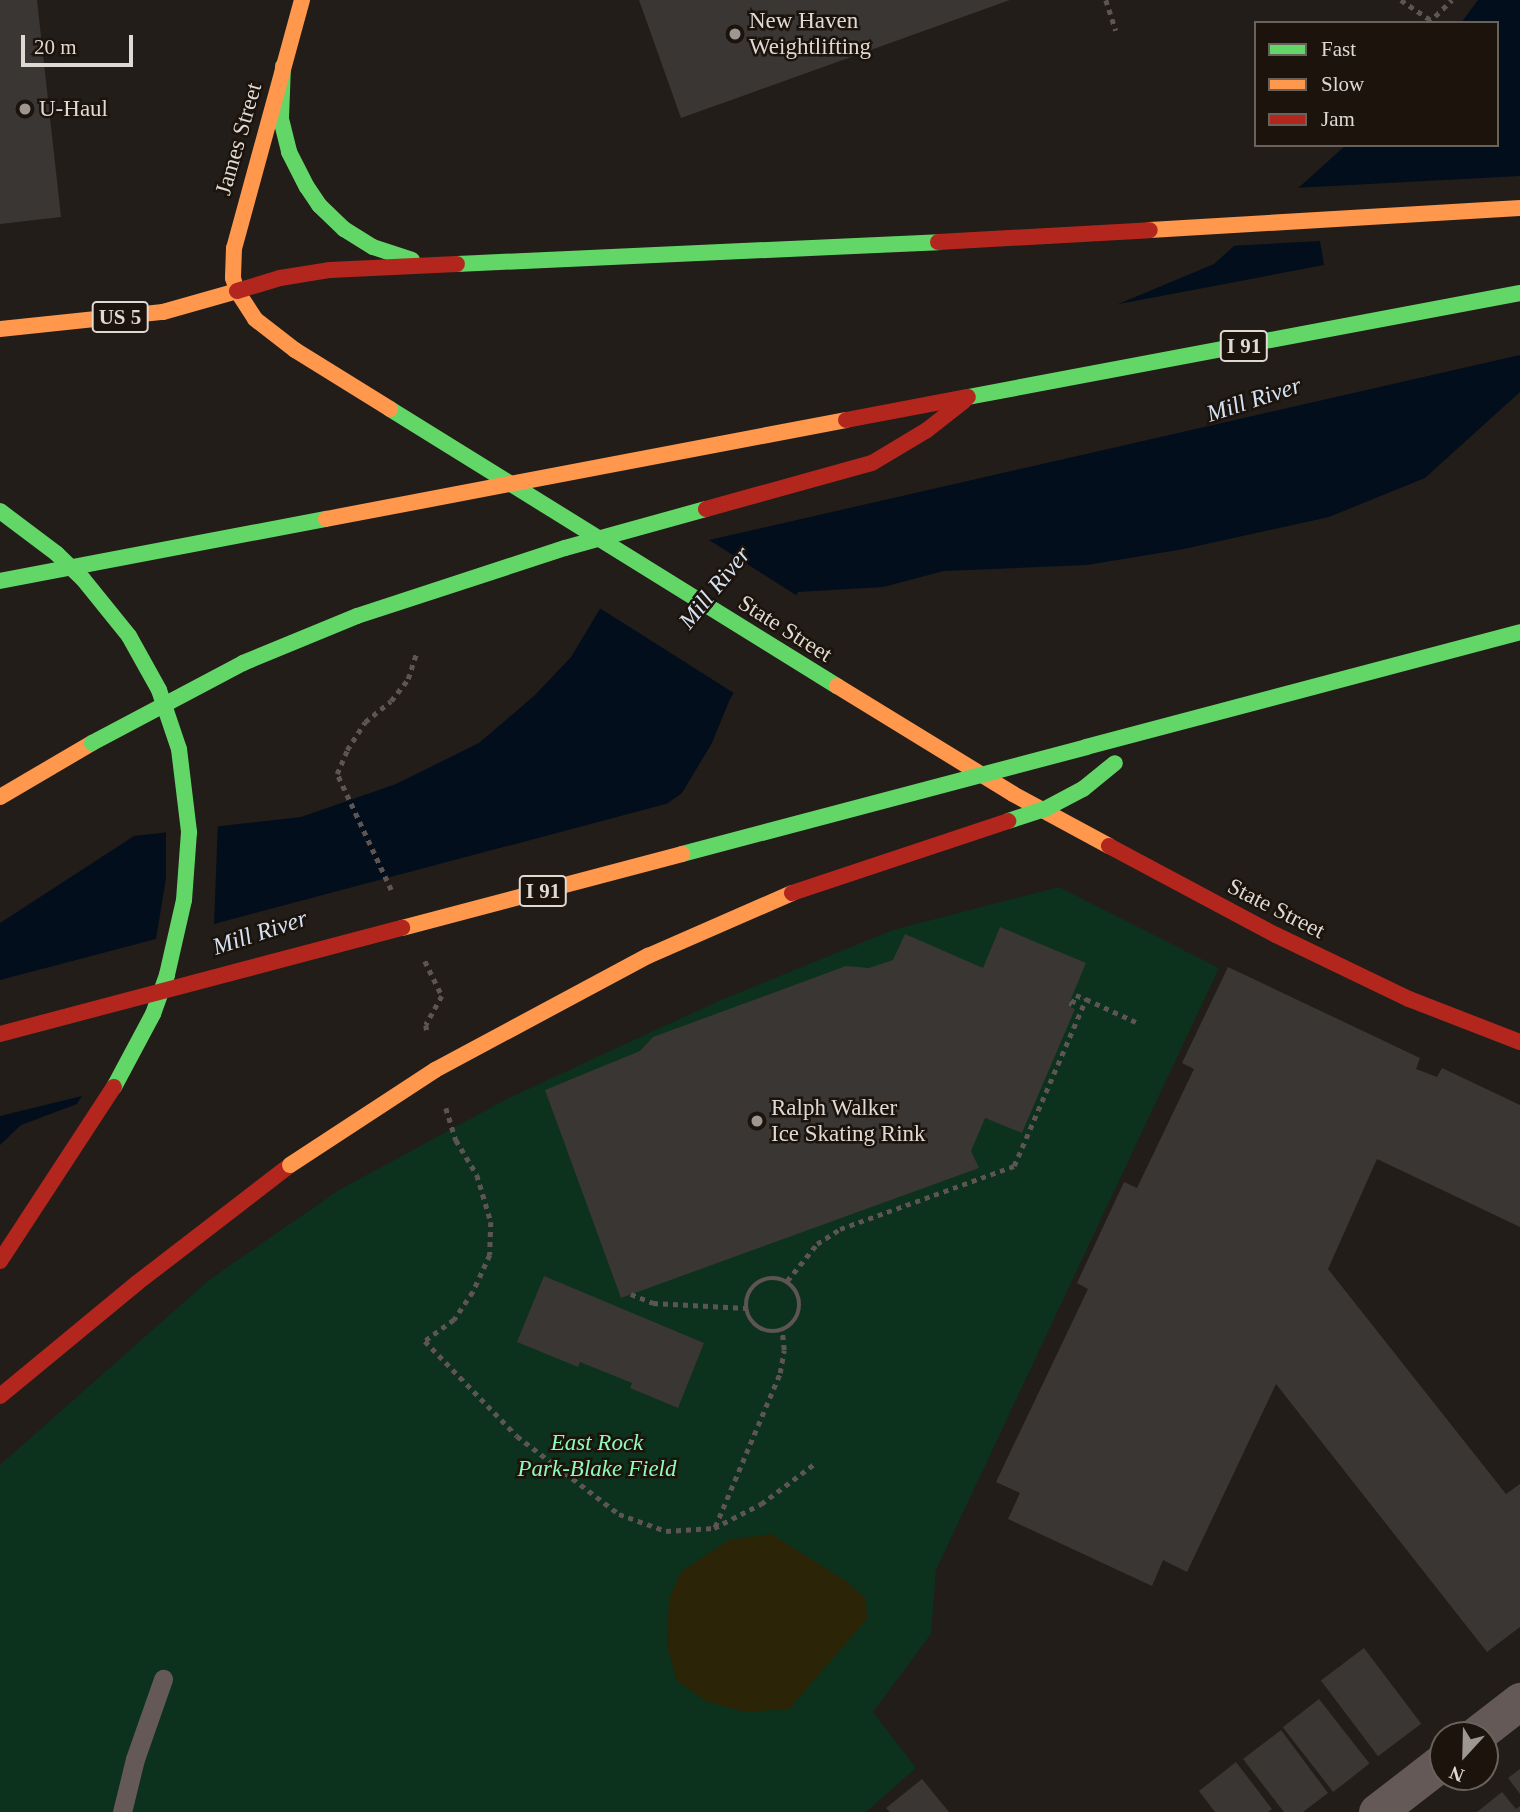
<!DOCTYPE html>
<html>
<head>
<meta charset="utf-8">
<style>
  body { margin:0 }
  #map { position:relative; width:1520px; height:1812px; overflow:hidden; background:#221d18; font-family:Georgia,serif }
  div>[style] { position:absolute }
  .green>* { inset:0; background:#0c311c }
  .sand>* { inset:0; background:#2c2407 }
  .water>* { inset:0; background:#030e1c }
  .pier>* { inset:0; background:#221d18 }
  .building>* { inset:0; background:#3a3634; transform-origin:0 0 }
  .path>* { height:4.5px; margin-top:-2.25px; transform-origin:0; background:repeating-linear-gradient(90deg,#5e5553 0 5px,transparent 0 10px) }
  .path>.ring { margin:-2.25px; padding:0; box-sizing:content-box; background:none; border:4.5px solid #5e5553; border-radius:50% }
  .lane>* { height:19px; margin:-9.5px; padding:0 9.5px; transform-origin:9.5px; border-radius:9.5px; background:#655957 }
  .street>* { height:37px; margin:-18.5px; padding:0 18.5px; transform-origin:18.5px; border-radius:18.5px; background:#655957 }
  .fast>* { height:16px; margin:-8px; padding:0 8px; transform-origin:8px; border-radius:8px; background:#63d668 }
  .slow>* { height:16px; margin:-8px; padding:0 8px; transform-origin:8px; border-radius:8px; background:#ff974d }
  .jam>* { height:16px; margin:-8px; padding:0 8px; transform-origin:8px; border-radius:8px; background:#b3261e }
  .fast-bridge>* { height:16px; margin:-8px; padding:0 8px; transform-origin:8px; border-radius:8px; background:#63d668 }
  .slow-bridge>* { height:16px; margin:-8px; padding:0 8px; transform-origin:8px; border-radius:8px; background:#ff974d }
  .jam-bridge>* { height:16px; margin:-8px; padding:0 8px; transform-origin:8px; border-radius:8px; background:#b3261e }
  .dots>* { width:19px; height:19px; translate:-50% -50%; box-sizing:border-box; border:4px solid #1b130c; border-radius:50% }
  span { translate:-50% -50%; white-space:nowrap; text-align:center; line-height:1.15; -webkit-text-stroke:5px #1b130c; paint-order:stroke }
  .shield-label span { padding:2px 5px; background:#1b130c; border:2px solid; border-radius:5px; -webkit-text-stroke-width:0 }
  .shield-label { font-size:21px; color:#dfd9d4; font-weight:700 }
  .poi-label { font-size:23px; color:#dfd9d4 }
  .left { translate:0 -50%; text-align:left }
  .street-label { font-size:23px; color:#dfd9d4 }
  .park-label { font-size:23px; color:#8ffbba; font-style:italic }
  .water-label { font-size:24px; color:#d3e2f2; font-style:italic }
  .legend { position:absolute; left:1254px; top:21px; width:245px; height:126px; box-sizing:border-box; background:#1b130c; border:2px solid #69625c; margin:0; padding:9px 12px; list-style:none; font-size:21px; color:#dfd9d4 }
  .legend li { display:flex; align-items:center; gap:14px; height:35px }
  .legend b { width:35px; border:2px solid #69625c }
  .north { position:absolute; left:1429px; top:1721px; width:70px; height:70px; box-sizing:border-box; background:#1b130c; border:2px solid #69625c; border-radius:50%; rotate:202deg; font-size:19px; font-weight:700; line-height:28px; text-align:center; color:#dfd9d4 }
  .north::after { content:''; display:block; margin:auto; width:24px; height:32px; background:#9d9792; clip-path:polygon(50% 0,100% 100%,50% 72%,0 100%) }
  .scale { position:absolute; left:21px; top:35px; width:112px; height:32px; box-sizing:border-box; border:4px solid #dfd9d4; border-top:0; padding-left:9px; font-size:21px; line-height:24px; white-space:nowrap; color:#dfd9d4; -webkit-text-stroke:5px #1b130c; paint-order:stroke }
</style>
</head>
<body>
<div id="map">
  <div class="green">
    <i style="clip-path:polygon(1059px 887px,1219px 968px,936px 1570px,931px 1634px,873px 1712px,916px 1768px,866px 1812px,0 1812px,0 1465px,209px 1280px,339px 1190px,507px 1099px,610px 1051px,721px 1000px,893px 930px)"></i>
  </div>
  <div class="sand">
    <i style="clip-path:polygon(771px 1534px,846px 1581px,866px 1599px,867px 1619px,789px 1709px,745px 1712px,706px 1701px,677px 1681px,667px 1646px,669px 1598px,682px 1571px,729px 1540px)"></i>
  </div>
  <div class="water">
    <i style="clip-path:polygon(1478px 0,1520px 0,1520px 392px,1425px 478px,1329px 517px,1184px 549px,1087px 565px,944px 571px,883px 587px,798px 592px,730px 699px,712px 743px,682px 793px,617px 839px,251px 1039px,21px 1125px,0 1145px,0 923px,134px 836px,301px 817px,396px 784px,479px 743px,535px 695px,571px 657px,662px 506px,1056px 330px,1214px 264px,1346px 145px,1497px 145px,1497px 23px,1461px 23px)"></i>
  </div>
  <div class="pier">
    <i style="clip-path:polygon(1520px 176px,1520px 355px,709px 540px,799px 597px,737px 695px,598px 607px,664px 494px,672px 427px,731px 395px,839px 364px,1055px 327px,1103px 307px,1324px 265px,1320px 241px,1229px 246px,1294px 188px)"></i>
    <i style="clip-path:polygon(677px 801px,620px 841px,591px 924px,444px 986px,346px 1018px,252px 1043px,161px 1074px,158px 1078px,73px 1110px,82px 1096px,0 1116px,0 980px,156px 939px,166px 878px,166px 828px,218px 821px,214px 924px)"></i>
  </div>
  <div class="building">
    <i style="clip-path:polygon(0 0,37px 0,61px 217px,0 224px)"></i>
    <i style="clip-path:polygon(639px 0,1010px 0,681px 118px)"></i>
    <i style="clip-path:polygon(1000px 927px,1086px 963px,1068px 1006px,1075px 1009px,1022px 1133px,985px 1118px,971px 1151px,979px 1168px,621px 1298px,545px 1090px,640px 1051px,653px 1037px,846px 966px,869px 968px,893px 960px,905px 934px,983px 968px)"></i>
    <i style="clip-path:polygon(1228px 967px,1420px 1058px,1416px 1069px,1437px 1077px,1442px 1068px,1520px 1105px,1520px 1227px,1377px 1159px,1328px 1269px,1506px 1494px,1520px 1484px,1520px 1627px,1487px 1652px,1276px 1384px,1187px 1572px,1163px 1560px,1152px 1586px,1008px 1519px,1020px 1493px,996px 1482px,1088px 1289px,1077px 1283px,1124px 1182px,1137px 1188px,1194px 1069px,1182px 1063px)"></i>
    <i style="clip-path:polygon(544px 1276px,704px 1343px,678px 1408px,630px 1388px,632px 1383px,580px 1362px,578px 1367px,517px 1342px)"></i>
    <i style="left:1364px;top:1648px;width:95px;height:54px;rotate:53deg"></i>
    <i style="left:1319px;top:1699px;width:82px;height:46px;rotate:52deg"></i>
    <i style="clip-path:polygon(1281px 1730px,1328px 1793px,1303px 1812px,1284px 1812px,1243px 1759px)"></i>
    <i style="clip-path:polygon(1236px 1762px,1272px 1809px,1268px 1812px,1215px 1812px,1199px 1791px)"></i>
    <i style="clip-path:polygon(1520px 1769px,1520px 1794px,1508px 1778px)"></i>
    <i style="clip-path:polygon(922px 1779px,949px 1812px,890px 1812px,886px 1808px)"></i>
    <i style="clip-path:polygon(1502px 1792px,1516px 1809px,1520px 1806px,1520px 1812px,1477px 1812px)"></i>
  </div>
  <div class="path">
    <i style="left:1106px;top:0;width:32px;rotate:72deg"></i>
    <i style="left:1401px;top:0;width:36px;rotate:34deg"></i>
    <i style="left:1428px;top:23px;width:33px;rotate:-44deg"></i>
    <i style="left:391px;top:890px;width:128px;rotate:-115deg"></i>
    <i style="left:337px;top:774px;width:26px;rotate:-67deg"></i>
    <i style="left:347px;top:750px;width:33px;rotate:-57deg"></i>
    <i style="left:365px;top:722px;width:33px;rotate:-39deg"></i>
    <i style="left:391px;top:701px;width:28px;rotate:-52deg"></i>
    <i style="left:408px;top:679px;width:29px;rotate:-72deg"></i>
    <i style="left:425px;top:961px;width:39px;rotate:64deg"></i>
    <i style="left:442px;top:996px;width:33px;rotate:119deg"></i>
    <i style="left:426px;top:1025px;width:7px;rotate:82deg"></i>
    <i style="left:1069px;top:1003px;width:3px;rotate:18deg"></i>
    <i style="left:1072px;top:1004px;width:10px;rotate:-66deg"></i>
    <i style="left:1076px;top:995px;width:11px;rotate:22deg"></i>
    <i style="left:446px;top:1108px;width:34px;rotate:73deg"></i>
    <i style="left:456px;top:1140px;width:41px;rotate:59deg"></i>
    <i style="left:477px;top:1175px;width:49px;rotate:73.4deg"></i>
    <i style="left:491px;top:1222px;width:33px;rotate:92deg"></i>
    <i style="left:490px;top:1255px;width:41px;rotate:114.7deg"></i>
    <i style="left:473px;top:1292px;width:34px;rotate:124deg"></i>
    <i style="left:454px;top:1320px;width:36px;rotate:144deg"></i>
    <i style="left:425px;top:1341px;width:132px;rotate:45.9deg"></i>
    <i style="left:517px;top:1436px;width:128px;rotate:37.4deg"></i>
    <i style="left:619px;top:1514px;width:50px;rotate:19.9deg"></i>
    <i style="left:666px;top:1531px;width:48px;rotate:-3.6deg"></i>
    <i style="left:714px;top:1528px;width:53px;rotate:-27.1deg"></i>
    <i style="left:761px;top:1504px;width:66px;rotate:-37deg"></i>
    <i class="ring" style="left:746px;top:1278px;width:49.5px;height:49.5px"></i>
    <i style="left:787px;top:1281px;width:48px;rotate:-51deg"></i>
    <i style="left:817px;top:1244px;width:27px;rotate:-33deg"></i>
    <i style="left:840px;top:1229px;width:185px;rotate:-19.9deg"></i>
    <i style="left:1014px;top:1166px;width:182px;rotate:-66.7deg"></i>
    <i style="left:1086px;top:999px;width:55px;rotate:24.7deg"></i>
    <i style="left:631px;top:1294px;width:24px;rotate:22deg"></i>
    <i style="left:653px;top:1303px;width:93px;rotate:3.1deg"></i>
    <i style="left:715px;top:1527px;width:167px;rotate:-67.1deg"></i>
    <i style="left:780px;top:1373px;width:23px;rotate:-80deg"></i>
    <i style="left:784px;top:1350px;width:19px;rotate:-96deg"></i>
  </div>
  <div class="lane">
    <i style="left:122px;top:1812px;width:55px;rotate:-76.2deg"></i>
    <i style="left:135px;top:1759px;width:85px;rotate:-70.7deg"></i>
  </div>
  <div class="street">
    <i style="left:1476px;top:1735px;width:56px;rotate:-37.7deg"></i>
    <i style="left:1377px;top:1812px;width:83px;rotate:-37.7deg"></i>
  </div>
  <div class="fast">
    <i style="left:283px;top:66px;width:53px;rotate:92.2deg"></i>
    <i style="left:281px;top:119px;width:34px;rotate:76deg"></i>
    <i style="left:289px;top:152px;width:39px;rotate:63deg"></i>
    <i style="left:307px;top:187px;width:22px;rotate:56deg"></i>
    <i style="left:319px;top:205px;width:35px;rotate:44deg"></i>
    <i style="left:344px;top:229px;width:34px;rotate:32deg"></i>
    <i style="left:373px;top:247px;width:41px;rotate:18.4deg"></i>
    <i style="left:457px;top:264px;width:482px;rotate:-2.6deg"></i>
    <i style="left:968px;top:397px;width:562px;rotate:-10.67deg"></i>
    <i style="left:390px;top:409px;width:526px;rotate:31.79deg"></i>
    <i style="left:0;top:511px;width:71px;rotate:37deg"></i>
    <i style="left:57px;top:554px;width:36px;rotate:44deg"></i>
    <i style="left:83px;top:579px;width:73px;rotate:51.1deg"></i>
    <i style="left:129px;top:636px;width:62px;rotate:60.9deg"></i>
    <i style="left:159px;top:690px;width:62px;rotate:71.3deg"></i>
    <i style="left:179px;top:749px;width:84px;rotate:83.1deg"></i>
    <i style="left:189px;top:832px;width:68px;rotate:94.2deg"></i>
    <i style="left:184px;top:900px;width:77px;rotate:102.8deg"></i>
    <i style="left:167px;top:975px;width:41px;rotate:109.7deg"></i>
    <i style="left:153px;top:1014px;width:83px;rotate:118.1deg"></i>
    <i style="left:1086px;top:747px;width:449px;rotate:-14.8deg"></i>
  </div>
  <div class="slow">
    <i style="left:302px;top:0;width:257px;rotate:105.3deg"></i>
    <i style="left:234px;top:248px;width:30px;rotate:92deg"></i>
    <i style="left:233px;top:278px;width:14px;rotate:73deg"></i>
    <i style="left:237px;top:291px;width:33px;rotate:57deg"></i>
    <i style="left:255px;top:319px;width:51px;rotate:37.8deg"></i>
    <i style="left:295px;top:350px;width:112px;rotate:31.8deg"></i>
    <i style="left:1150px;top:230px;width:371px;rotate:-3.4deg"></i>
    <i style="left:0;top:329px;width:164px;rotate:-6deg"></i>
    <i style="left:163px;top:312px;width:77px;rotate:-15.8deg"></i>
    <i style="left:837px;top:686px;width:206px;rotate:31.5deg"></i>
    <i style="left:1013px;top:794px;width:109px;rotate:28.4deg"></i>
    <i style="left:0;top:797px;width:107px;rotate:-30.4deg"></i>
  </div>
  <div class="jam">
    <i style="left:938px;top:242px;width:212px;rotate:-3.2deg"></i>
    <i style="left:237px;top:291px;width:45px;rotate:-16.8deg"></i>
    <i style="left:280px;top:278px;width:51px;rotate:-9.1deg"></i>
    <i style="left:330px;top:270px;width:127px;rotate:-2.7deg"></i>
    <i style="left:1109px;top:846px;width:189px;rotate:28.1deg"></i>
    <i style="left:1276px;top:935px;width:148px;rotate:25.7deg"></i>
    <i style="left:1409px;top:999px;width:119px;rotate:21.2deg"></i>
    <i style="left:0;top:1261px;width:208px;rotate:-56.8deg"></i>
    <i style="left:0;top:1396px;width:178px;rotate:-39.5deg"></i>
    <i style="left:137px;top:1283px;width:193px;rotate:-37.6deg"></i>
  </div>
  <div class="fast-bridge">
    <i style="left:0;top:581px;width:332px;rotate:-10.8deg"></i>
    <i style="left:92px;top:743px;width:171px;rotate:-27.9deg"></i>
    <i style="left:243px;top:663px;width:123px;rotate:-22.4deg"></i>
    <i style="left:357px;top:616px;width:219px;rotate:-18.1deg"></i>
    <i style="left:565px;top:548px;width:146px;rotate:-15.5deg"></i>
    <i style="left:1008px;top:821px;width:39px;rotate:-18deg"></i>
    <i style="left:1045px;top:809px;width:43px;rotate:-27.8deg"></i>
    <i style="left:1083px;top:789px;width:41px;rotate:-39.1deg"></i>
    <i style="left:682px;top:854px;width:418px;rotate:-14.8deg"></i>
  </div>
  <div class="slow-bridge">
    <i style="left:326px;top:519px;width:529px;rotate:-10.78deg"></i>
    <i style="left:402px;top:928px;width:290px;rotate:-14.8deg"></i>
    <i style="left:290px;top:1165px;width:173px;rotate:-33.2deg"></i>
    <i style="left:435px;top:1070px;width:242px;rotate:-28.2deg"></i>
    <i style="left:648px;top:956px;width:157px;rotate:-23.6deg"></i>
  </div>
  <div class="jam-bridge">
    <i style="left:846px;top:420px;width:124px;rotate:-10.7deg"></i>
    <i style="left:706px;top:509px;width:172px;rotate:-15.5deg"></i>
    <i style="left:872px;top:463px;width:64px;rotate:-31deg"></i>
    <i style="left:927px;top:430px;width:47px;rotate:-38.1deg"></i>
    <i style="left:792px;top:893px;width:228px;rotate:-18.4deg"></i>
    <i style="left:0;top:1034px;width:416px;rotate:-14.8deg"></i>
  </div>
  <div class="dots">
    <i style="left:735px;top:34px;background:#9d9792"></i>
    <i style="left:25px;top:109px;background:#9d9792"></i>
    <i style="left:757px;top:1121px;background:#9d9792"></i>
  </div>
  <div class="shield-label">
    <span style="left:120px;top:317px">US 5</span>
    <span style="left:1244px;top:346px">I 91</span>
    <span style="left:543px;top:891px">I 91</span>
  </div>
  <div class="poi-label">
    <span class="left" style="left:749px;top:34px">New Haven<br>Weightlifting</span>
    <span class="left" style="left:39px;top:109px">U-Haul</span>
    <span class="left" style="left:771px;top:1121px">Ralph Walker<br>Ice Skating Rink</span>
  </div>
  <div class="street-label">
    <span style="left:239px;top:139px;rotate:-74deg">James Street</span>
    <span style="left:785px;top:629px;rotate:32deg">State Street</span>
    <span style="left:1276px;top:909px;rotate:27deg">State Street</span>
  </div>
  <div class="park-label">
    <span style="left:597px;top:1456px">East Rock<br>Park-Blake Field</span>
  </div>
  <div class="water-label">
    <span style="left:1254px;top:400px;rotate:-18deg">Mill River</span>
    <span style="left:715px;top:588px;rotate:-51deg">Mill River</span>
    <span style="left:260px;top:933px;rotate:-18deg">Mill River</span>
  </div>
  <ul class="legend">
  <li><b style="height:9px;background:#63d668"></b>Fast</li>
  <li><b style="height:9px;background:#ff974d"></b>Slow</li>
  <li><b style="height:9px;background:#b3261e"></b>Jam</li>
  </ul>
  <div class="north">N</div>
  <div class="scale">20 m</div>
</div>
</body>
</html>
